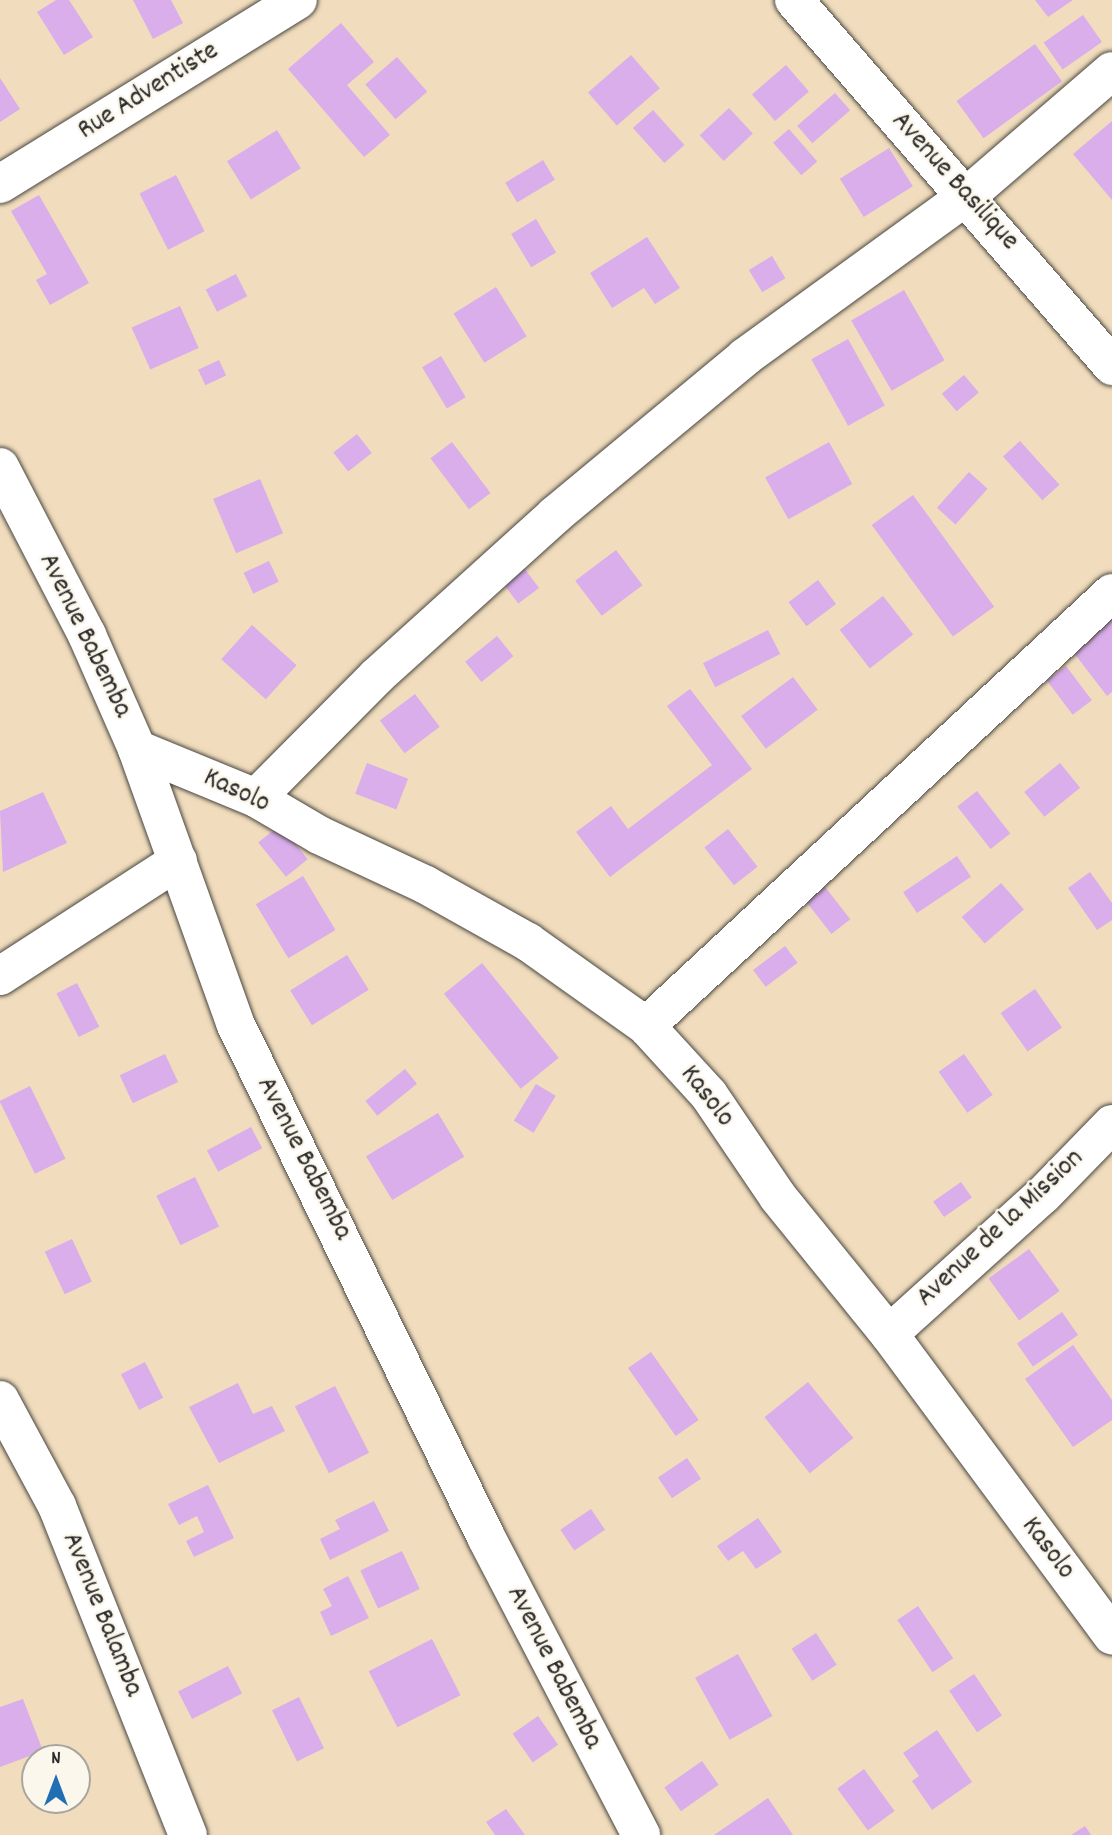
<!DOCTYPE html>
<html>
<head>
<meta charset="utf-8">
<style>
  body { margin:0 }
  #map { position:relative; width:1112px; height:1835px; overflow:hidden; background:#f1ddbd; font-family:Dekko,sans-serif }
  div>[style] { position:absolute }
  .building>* { inset:0; background:#daadeb; transform-origin:0 0 }
  .roads { filter:drop-shadow(0 0 2px #494641) drop-shadow(0 0 2px #494641) }
  .street>* { height:38px; margin:-19px; padding:0 19px; transform-origin:19px; border-radius:19px; background:#fff }
  span { translate:-50% -50%; white-space:nowrap; text-align:center; line-height:1.15; -webkit-text-stroke:5px #fbf7ec; paint-order:stroke }
  .street-label { font-size:28px; color:#2b2b2b }
  .north { position:absolute; left:21px; top:1744px; width:70px; height:70px; box-sizing:border-box; background:#fbf7ec; border:2px solid #a8a59f; border-radius:50%; rotate:0deg; font-size:19px; font-weight:700; line-height:28px; text-align:center; color:#2b2b2b }
  .north::after { content:''; display:block; margin:auto; width:24px; height:32px; background:#1f6fb2; clip-path:polygon(50% 0,100% 100%,50% 72%,0 100%) }
</style>
</head>
<body>
<div id="map">
  <div class="building">
    <i style="clip-path:polygon(56px 0,69px 0,93px 37px,64px 55px,37px 12px)"></i>
    <i style="clip-path:polygon(133px 0,171px 0,183px 23px,153px 39px)"></i>
    <i style="clip-path:polygon(1035px 0,1073px 0,1048px 17px)"></i>
    <i style="left:1083px;top:15px;width:33px;height:48px;rotate:55deg"></i>
    <i style="clip-path:polygon(341px 23px,374px 62px,347px 85px,390px 135px,364px 157px,288px 69px)"></i>
    <i style="left:1035px;top:44px;width:46px;height:97px;rotate:54deg"></i>
    <i style="left:631px;top:55px;width:44px;height:57px;rotate:49deg"></i>
    <i style="left:397px;top:57px;width:46px;height:42px;rotate:49deg"></i>
    <i style="left:786px;top:65px;width:35px;height:45px;rotate:49deg"></i>
    <i style="clip-path:polygon(0 78px,20px 109px,0 122px)"></i>
    <i style="left:835px;top:93px;width:23px;height:50px;rotate:49deg"></i>
    <i style="left:729px;top:108px;width:35px;height:40px;rotate:47deg"></i>
    <i style="left:653px;top:110px;width:47px;height:27px;rotate:48deg"></i>
    <i style="clip-path:polygon(1112px 121px,1112px 200px,1073px 154px)"></i>
    <i style="left:789px;top:129px;width:43px;height:21px;rotate:49deg"></i>
    <i style="left:277px;top:130px;width:45px;height:59px;rotate:58deg"></i>
    <i style="left:889px;top:148px;width:45px;height:58px;rotate:58deg"></i>
    <i style="left:543px;top:160px;width:23px;height:44px;rotate:59deg"></i>
    <i style="left:176px;top:175px;width:63px;height:41px;rotate:63deg"></i>
    <i style="clip-path:polygon(39px 195px,89px 283px,50px 305px,36px 280px,47px 274px,11px 211px)"></i>
    <i style="left:536px;top:219px;width:39px;height:29px;rotate:59deg"></i>
    <i style="clip-path:polygon(647px 237px,680px 288px,655px 304px,644px 288px,612px 308px,590px 273px)"></i>
    <i style="left:772px;top:256px;width:26px;height:27px;rotate:59deg"></i>
    <i style="left:236px;top:274px;width:25px;height:34px;rotate:63deg"></i>
    <i style="left:496px;top:287px;width:58px;height:50px;rotate:58deg"></i>
    <i style="left:904px;top:290px;width:81px;height:61px;rotate:60deg"></i>
    <i style="left:180px;top:306px;width:46px;height:53px;rotate:66deg"></i>
    <i style="left:848px;top:339px;width:76px;height:42px;rotate:61deg"></i>
    <i style="left:441px;top:356px;width:48px;height:22px;rotate:59deg"></i>
    <i style="left:219px;top:360px;width:17px;height:23px;rotate:65deg"></i>
    <i style="left:964px;top:375px;width:23px;height:29px;rotate:50deg"></i>
    <i style="left:357px;top:434px;width:24px;height:30px;rotate:52deg"></i>
    <i style="left:1020px;top:441px;width:59px;height:23px;rotate:48deg"></i>
    <i style="left:452px;top:442px;width:64px;height:27px;rotate:53deg"></i>
    <i style="left:829px;top:442px;width:48px;height:73px;rotate:61deg"></i>
    <i style="left:969px;top:472px;width:25px;height:48px;rotate:42deg"></i>
    <i style="left:260px;top:479px;width:59px;height:51px;rotate:67deg"></i>
    <i style="left:913px;top:495px;width:138px;height:51px;rotate:54deg"></i>
    <i style="left:616px;top:550px;width:44px;height:51px;rotate:53deg"></i>
    <i style="left:515px;top:556px;width:40px;height:26px;rotate:53deg"></i>
    <i style="left:269px;top:561px;width:23px;height:28px;rotate:65deg"></i>
    <i style="left:818px;top:580px;width:30px;height:37px;rotate:53deg"></i>
    <i style="left:883px;top:596px;width:49px;height:55px;rotate:52deg"></i>
    <i style="clip-path:polygon(1112px 616px,1112px 692px,1107px 696px,1067px 644px)"></i>
    <i style="left:252px;top:625px;width:60px;height:46px;rotate:42deg"></i>
    <i style="left:768px;top:630px;width:27px;height:73px;rotate:63deg"></i>
    <i style="left:497px;top:636px;width:26px;height:41px;rotate:51deg"></i>
    <i style="left:1066px;top:666px;width:43px;height:24px;rotate:53deg"></i>
    <i style="left:793px;top:677px;width:41px;height:65px;rotate:53deg"></i>
    <i style="clip-path:polygon(690px 689px,752px 769px,610px 877px,576px 832px,611px 806px,628px 829px,712px 765px,667px 706px)"></i>
    <i style="left:415px;top:694px;width:41px;height:44px;rotate:53deg"></i>
    <i style="left:367px;top:763px;width:44px;height:33px;rotate:21deg"></i>
    <i style="left:1060px;top:763px;width:32px;height:46px;rotate:51deg"></i>
    <i style="left:977px;top:791px;width:54px;height:25px;rotate:52deg"></i>
    <i style="clip-path:polygon(43px 792px,67px 843px,3px 872px,0 811px)"></i>
    <i style="left:280px;top:825px;width:44px;height:28px;rotate:51deg"></i>
    <i style="left:728px;top:829px;width:48px;height:30px;rotate:52deg"></i>
    <i style="left:957px;top:856px;width:25px;height:65px;rotate:56deg"></i>
    <i style="clip-path:polygon(1090px 872px,1112px 903px,1112px 920px,1097px 930px,1068px 888px)"></i>
    <i style="left:303px;top:876px;width:63px;height:55px;rotate:59deg"></i>
    <i style="left:822px;top:883px;width:46px;height:24px;rotate:52deg"></i>
    <i style="left:1001px;top:883px;width:35px;height:52px;rotate:49deg"></i>
    <i style="left:785px;top:946px;width:21px;height:40px;rotate:53deg"></i>
    <i style="left:347px;top:955px;width:41px;height:67px;rotate:58deg"></i>
    <i style="left:482px;top:963px;width:122px;height:49px;rotate:51deg"></i>
    <i style="left:77px;top:983px;width:49px;height:23px;rotate:63deg"></i>
    <i style="left:1035px;top:989px;width:47px;height:42px;rotate:55deg"></i>
    <i style="left:165px;top:1054px;width:31px;height:50px;rotate:65deg"></i>
    <i style="left:964px;top:1054px;width:50px;height:31px;rotate:55deg"></i>
    <i style="left:405px;top:1069px;width:19px;height:51px;rotate:51deg"></i>
    <i style="left:536px;top:1084px;width:23px;height:43px;rotate:31deg"></i>
    <i style="left:30px;top:1086px;width:81px;height:34px;rotate:64deg"></i>
    <i style="left:438px;top:1113px;width:51px;height:84px;rotate:59deg"></i>
    <i style="left:251px;top:1127px;width:24px;height:50px;rotate:62deg"></i>
    <i style="left:195px;top:1177px;width:55px;height:43px;rotate:64deg"></i>
    <i style="left:961px;top:1182px;width:19px;height:34px;rotate:55deg"></i>
    <i style="left:72px;top:1239px;width:47px;height:30px;rotate:65deg"></i>
    <i style="left:1029px;top:1249px;width:52px;height:50px;rotate:54deg"></i>
    <i style="left:1062px;top:1312px;width:28px;height:55px;rotate:55deg"></i>
    <i style="clip-path:polygon(1073px 1345px,1112px 1400px,1112px 1420px,1073px 1447px,1025px 1379px)"></i>
    <i style="left:651px;top:1352px;width:83px;height:28px;rotate:55deg"></i>
    <i style="left:145px;top:1362px;width:40px;height:27px;rotate:63deg"></i>
    <i style="left:808px;top:1382px;width:72px;height:56px;rotate:51deg"></i>
    <i style="clip-path:polygon(238px 1383px,253px 1414px,272px 1406px,285px 1431px,219px 1463px,189px 1407px)"></i>
    <i style="left:335px;top:1386px;width:75px;height:45px;rotate:63deg"></i>
    <i style="left:687px;top:1458px;width:25px;height:35px;rotate:56deg"></i>
    <i style="clip-path:polygon(208px 1485px,234px 1538px,194px 1557px,186px 1541px,204px 1532px,197px 1516px,179px 1525px,168px 1504px)"></i>
    <i style="clip-path:polygon(374px 1501px,389px 1531px,330px 1560px,320px 1539px,340px 1529px,335px 1520px)"></i>
    <i style="left:591px;top:1509px;width:25px;height:37px;rotate:56deg"></i>
    <i style="clip-path:polygon(758px 1518px,782px 1552px,756px 1569px,743px 1551px,728px 1561px,717px 1546px)"></i>
    <i style="left:402px;top:1551px;width:42px;height:46px;rotate:65deg"></i>
    <i style="clip-path:polygon(348px 1576px,369px 1618px,331px 1636px,320px 1612px,332px 1606px,323px 1589px)"></i>
    <i style="left:918px;top:1606px;width:63px;height:25px;rotate:56deg"></i>
    <i style="left:816px;top:1633px;width:38px;height:29px;rotate:57deg"></i>
    <i style="left:432px;top:1639px;width:63px;height:71px;rotate:63deg"></i>
    <i style="left:738px;top:1654px;width:71px;height:49px;rotate:61deg"></i>
    <i style="left:228px;top:1666px;width:31px;height:56px;rotate:63deg"></i>
    <i style="left:974px;top:1674px;width:50px;height:30px;rotate:56deg"></i>
    <i style="left:299px;top:1697px;width:57px;height:30px;rotate:64deg"></i>
    <i style="clip-path:polygon(23px 1699px,43px 1751px,0 1767px,0 1707px)"></i>
    <i style="left:538px;top:1716px;width:35px;height:31px;rotate:55deg"></i>
    <i style="clip-path:polygon(937px 1730px,972px 1782px,932px 1810px,912px 1781px,919px 1776px,903px 1753px)"></i>
    <i style="left:702px;top:1761px;width:29px;height:46px;rotate:55deg"></i>
    <i style="left:864px;top:1769px;width:52px;height:33px;rotate:54deg"></i>
    <i style="clip-path:polygon(768px 1798px,793px 1835px,714px 1835px)"></i>
    <i style="clip-path:polygon(506px 1809px,525px 1835px,495px 1835px,486px 1822px)"></i>
    <i style="clip-path:polygon(1085px 1826px,1091px 1835px,1071px 1835px)"></i>
  </div>
  <div class="roads">
    <div class="street">
      <i style="left:794px;top:0;width:485px;rotate:49deg"></i>
      <i style="left:0;top:184px;width:350px;rotate:-31.7deg"></i>
      <i style="left:0;top:467px;width:189px;rotate:62.6deg"></i>
      <i style="left:87px;top:635px;width:124px;rotate:66.3deg"></i>
      <i style="left:137px;top:749px;width:291px;rotate:70.3deg"></i>
      <i style="left:235px;top:1023px;width:572px;rotate:63.97deg"></i>
      <i style="left:486px;top:1537px;width:336px;rotate:62.5deg"></i>
      <i style="left:137px;top:749px;width:129px;rotate:22.4deg"></i>
      <i style="left:256px;top:798px;width:73px;rotate:30.4deg"></i>
      <i style="left:319px;top:835px;width:118px;rotate:25deg"></i>
      <i style="left:426px;top:885px;width:117px;rotate:29.2deg"></i>
      <i style="left:528px;top:942px;width:145px;rotate:35.4deg"></i>
      <i style="left:646px;top:1026px;width:93px;rotate:47.6deg"></i>
      <i style="left:709px;top:1095px;width:123px;rotate:55.9deg"></i>
      <i style="left:778px;top:1197px;width:176px;rotate:51deg"></i>
      <i style="left:889px;top:1334px;width:375px;rotate:53.5deg"></i>
      <i style="left:256px;top:798px;width:172px;rotate:-45.2deg"></i>
      <i style="left:377px;top:676px;width:240px;rotate:-42.1deg"></i>
      <i style="left:555px;top:515px;width:247px;rotate:-39.7deg"></i>
      <i style="left:745px;top:357px;width:274px;rotate:-36deg"></i>
      <i style="left:967px;top:196px;width:191px;rotate:-40.8deg"></i>
      <i style="left:0;top:976px;width:212px;rotate:-32.9deg"></i>
      <i style="left:646px;top:1026px;width:636px;rotate:-42.9deg"></i>
      <i style="left:889px;top:1334px;width:207px;rotate:-42.1deg"></i>
      <i style="left:1043px;top:1195px;width:99px;rotate:-45.8deg"></i>
      <i style="left:0;top:1400px;width:120px;rotate:61.7deg"></i>
      <i style="left:57px;top:1506px;width:354px;rotate:68.3deg"></i>
    </div>
  </div>
  <div class="street-label">
    <span style="left:149px;top:92px;rotate:-32deg">Rue Adventiste</span>
    <span style="left:954px;top:182px;rotate:48deg">Avenue Basilique</span>
    <span style="left:84px;top:636px;rotate:64deg">Avenue Babemba</span>
    <span style="left:236px;top:792px;rotate:25deg">Kasolo</span>
    <span style="left:706px;top:1097px;rotate:52deg">Kasolo</span>
    <span style="left:303px;top:1159px;rotate:63deg">Avenue Babemba</span>
    <span style="left:1001px;top:1229px;rotate:-43deg">Avenue de la Mission</span>
    <span style="left:1047px;top:1549px;rotate:53deg">Kasolo</span>
    <span style="left:101px;top:1615px;rotate:68deg">Avenue Balamba</span>
    <span style="left:553px;top:1668px;rotate:63deg">Avenue Babemba</span>
  </div>
  <div class="north">N</div>
</div>
</body>
</html>
